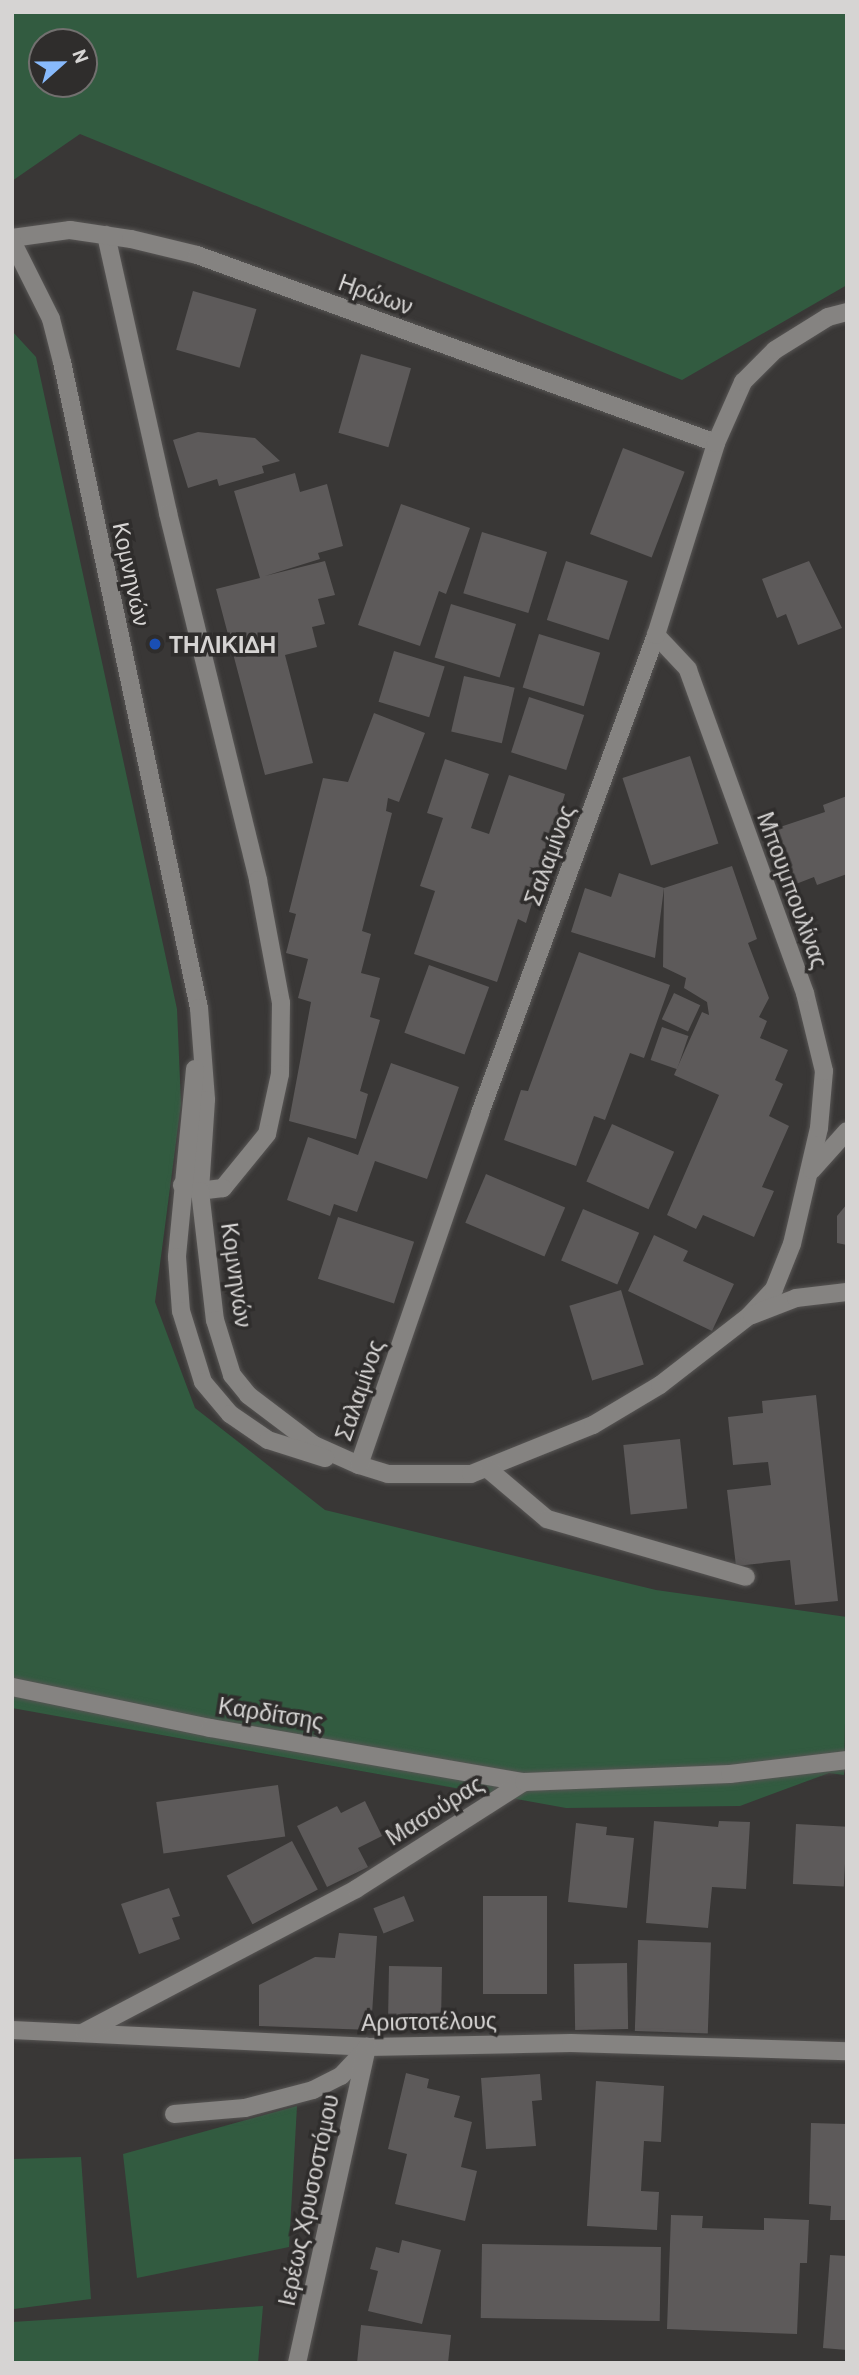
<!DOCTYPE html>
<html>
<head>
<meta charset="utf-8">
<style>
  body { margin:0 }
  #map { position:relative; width:859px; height:2375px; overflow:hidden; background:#393736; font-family:Barlow,sans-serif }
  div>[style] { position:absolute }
  .green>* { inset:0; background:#325b40 }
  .building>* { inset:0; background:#5d5a5a; transform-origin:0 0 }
  .roads { filter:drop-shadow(0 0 2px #575554) drop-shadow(0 0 2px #575554) }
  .street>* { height:18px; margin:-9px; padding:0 9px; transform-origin:9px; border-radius:9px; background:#858381 }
  .dots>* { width:19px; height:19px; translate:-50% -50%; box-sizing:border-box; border:4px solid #2f2d2c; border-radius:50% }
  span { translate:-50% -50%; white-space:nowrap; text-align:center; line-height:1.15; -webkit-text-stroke:7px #2f2d2c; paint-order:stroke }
  .street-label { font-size:23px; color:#d6d4d3 }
  .poi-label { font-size:23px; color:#d6d4d3; font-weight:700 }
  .left { translate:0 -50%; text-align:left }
  .frame { position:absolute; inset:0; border:14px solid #d6d4d3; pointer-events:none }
  .north { position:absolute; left:28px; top:28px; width:70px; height:70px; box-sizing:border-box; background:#2f2d2c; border:2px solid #72706f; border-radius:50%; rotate:69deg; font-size:19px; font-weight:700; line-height:28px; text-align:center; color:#d6d4d3 }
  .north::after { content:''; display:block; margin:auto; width:24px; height:32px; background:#88bafc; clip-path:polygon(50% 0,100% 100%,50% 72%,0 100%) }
</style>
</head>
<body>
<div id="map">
  <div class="green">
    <i style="clip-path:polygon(evenodd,12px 12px,847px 12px,847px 285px,682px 380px,80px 134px,12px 181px,12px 12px,42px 42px,84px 42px,84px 84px,42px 84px,42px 42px)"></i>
    <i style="clip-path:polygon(12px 331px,36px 357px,177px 1009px,181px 1104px,155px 1302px,195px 1408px,325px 1510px,656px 1590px,847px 1617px,844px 1775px,829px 1773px,740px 1806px,566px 1808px,12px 1708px)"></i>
    <i style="clip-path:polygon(297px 2106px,289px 2247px,137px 2278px,123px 2154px)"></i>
    <i style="clip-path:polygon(81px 2157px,91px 2299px,14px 2309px,12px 2159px)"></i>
    <i style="clip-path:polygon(263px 2306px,258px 2363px,12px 2363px,12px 2322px)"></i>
  </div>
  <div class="building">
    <i style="left:193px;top:291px;width:66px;height:61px;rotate:16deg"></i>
    <i style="left:361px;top:354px;width:52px;height:82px;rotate:16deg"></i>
    <i style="clip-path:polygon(198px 432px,255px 438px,280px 461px,262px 466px,264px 473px,219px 486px,217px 479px,188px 488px,173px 440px)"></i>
    <i style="left:623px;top:448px;width:66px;height:92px;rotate:21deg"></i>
    <i style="clip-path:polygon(295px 473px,300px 492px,327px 484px,343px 546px,318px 553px,320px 559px,265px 576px,325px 561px,335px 595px,318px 599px,325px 624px,312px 627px,317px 647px,285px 655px,313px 763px,265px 775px,216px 589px,260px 578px,234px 491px)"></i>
    <i style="clip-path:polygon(401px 504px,470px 528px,446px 594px,439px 591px,420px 646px,358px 625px)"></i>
    <i style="left:482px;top:532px;width:68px;height:64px;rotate:17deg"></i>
    <i style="left:566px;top:561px;width:65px;height:62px;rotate:18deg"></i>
    <i style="clip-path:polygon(809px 561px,842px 628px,798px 645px,786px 614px,777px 618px,762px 579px)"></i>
    <i style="left:451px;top:604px;width:68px;height:56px;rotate:17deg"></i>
    <i style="left:539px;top:634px;width:64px;height:56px;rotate:17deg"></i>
    <i style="left:394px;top:651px;width:53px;height:53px;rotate:17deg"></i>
    <i style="left:464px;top:676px;width:52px;height:57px;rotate:13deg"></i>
    <i style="left:529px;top:697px;width:58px;height:58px;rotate:18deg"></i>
    <i style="clip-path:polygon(374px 713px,425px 733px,399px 802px,388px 798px,386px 811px,392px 813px,362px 931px,371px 934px,361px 973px,380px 978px,370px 1017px,380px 1020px,360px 1091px,368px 1094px,356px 1139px,289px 1121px,311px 1002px,298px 998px,308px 959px,286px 953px,296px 914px,289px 912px,323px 778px,348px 782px)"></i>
    <i style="left:690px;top:756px;width:92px;height:71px;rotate:72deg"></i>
    <i style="clip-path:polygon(445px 759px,489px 774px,471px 828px,489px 834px,509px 775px,565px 794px,526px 923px,518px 919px,497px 982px,414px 954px,435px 891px,420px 886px,443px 818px,427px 813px)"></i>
    <i style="clip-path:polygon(847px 796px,847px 874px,817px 885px,814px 877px,783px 889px,762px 833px,825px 812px,823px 805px)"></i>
    <i style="clip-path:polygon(732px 866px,757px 939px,748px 943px,769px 998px,759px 1017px,767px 1021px,760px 1038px,788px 1050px,775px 1080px,783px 1084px,769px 1116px,789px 1126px,762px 1187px,774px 1191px,754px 1237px,703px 1215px,696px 1229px,667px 1215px,719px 1095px,674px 1075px,702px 1012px,709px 1015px,707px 1002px,684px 988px,686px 978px,663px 967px,664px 888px)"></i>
    <i style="clip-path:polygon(619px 873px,664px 888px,655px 958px,571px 932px,585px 888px,611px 897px)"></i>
    <i style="clip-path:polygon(579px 952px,670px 985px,644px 1058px,630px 1053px,605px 1120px,594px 1116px,576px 1166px,504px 1140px,521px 1090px,528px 1091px)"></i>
    <i style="left:429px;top:965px;width:64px;height:72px;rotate:20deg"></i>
    <i style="left:674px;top:993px;width:29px;height:29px;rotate:25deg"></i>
    <i style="left:662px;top:1027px;width:28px;height:35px;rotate:19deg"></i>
    <i style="clip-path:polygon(391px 1063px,459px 1087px,427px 1179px,375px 1161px,357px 1212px,334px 1204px,330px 1216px,287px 1200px,308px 1137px,358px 1155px)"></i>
    <i style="left:612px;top:1124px;width:68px;height:63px;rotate:24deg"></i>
    <i style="left:486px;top:1174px;width:86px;height:53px;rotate:23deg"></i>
    <i style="clip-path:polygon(847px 1204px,847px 1245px,837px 1243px,837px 1216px)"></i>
    <i style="left:583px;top:1209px;width:61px;height:56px;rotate:23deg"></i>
    <i style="left:338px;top:1217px;width:80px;height:65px;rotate:18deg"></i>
    <i style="clip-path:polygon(654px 1235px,688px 1251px,683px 1261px,734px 1284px,712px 1331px,628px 1291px)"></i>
    <i style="left:621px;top:1290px;width:78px;height:54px;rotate:73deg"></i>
    <i style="clip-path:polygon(816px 1395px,838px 1601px,795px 1605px,790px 1560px,736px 1566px,727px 1490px,771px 1485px,768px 1462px,733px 1465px,728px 1417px,763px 1413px,762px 1401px)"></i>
    <i style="left:680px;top:1439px;width:70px;height:57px;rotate:84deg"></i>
    <i style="left:278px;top:1785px;width:52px;height:123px;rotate:82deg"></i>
    <i style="clip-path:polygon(365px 1801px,382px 1836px,358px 1848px,368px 1867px,327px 1887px,297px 1826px,337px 1806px,341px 1813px)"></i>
    <i style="clip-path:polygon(654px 1821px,718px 1827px,719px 1821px,750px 1822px,746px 1889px,712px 1887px,708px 1928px,646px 1923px)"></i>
    <i style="clip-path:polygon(576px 1823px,607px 1827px,606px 1835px,634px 1838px,627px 1908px,568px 1902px)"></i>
    <i style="left:796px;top:1824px;width:51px;height:60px;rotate:3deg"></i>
    <i style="left:292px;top:1841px;width:55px;height:74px;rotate:62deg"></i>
    <i style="clip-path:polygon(169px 1888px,180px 1916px,172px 1918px,180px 1939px,139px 1954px,121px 1904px)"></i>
    <i style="left:404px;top:1896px;width:27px;height:33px;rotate:68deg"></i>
    <i style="left:483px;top:1896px;width:64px;height:98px"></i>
    <i style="clip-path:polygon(339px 1933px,377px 1936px,371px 2030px,259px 2026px,259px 1985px,315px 1957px,335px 1958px)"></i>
    <i style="left:638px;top:1940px;width:73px;height:91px;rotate:2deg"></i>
    <i style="left:627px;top:1963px;width:66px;height:53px;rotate:89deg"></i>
    <i style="left:389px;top:1966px;width:53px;height:57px;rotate:1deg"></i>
    <i style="clip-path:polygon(406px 2073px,429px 2079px,427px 2088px,460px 2096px,454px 2117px,472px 2122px,461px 2167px,477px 2171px,465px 2221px,395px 2204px,407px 2154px,388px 2149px)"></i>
    <i style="clip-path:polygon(540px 2074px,542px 2100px,532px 2101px,536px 2146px,486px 2149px,481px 2078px)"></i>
    <i style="clip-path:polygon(596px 2081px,664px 2086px,661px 2142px,644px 2141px,641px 2191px,659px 2192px,657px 2230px,587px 2226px)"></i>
    <i style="clip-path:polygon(811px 2123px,847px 2124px,847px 2220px,830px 2220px,831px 2206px,809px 2204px)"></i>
    <i style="clip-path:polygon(671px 2215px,703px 2216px,702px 2228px,764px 2230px,764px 2218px,809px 2220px,807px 2263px,800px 2263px,797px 2334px,667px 2329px)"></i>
    <i style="clip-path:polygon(402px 2240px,441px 2250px,422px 2324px,368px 2311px,378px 2271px,370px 2269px,376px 2247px,399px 2253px)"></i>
    <i style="left:482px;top:2244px;width:179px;height:74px;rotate:1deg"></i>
    <i style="clip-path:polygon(830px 2255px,847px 2256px,847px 2350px,823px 2348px)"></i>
    <i style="clip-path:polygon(361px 2325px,451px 2335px,448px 2363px,357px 2363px)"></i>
  </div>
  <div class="roads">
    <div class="street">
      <i style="left:106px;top:235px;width:285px;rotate:77.4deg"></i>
      <i style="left:168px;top:513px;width:378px;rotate:76.2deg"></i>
      <i style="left:258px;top:880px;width:125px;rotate:79.4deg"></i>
      <i style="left:281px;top:1003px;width:71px;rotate:90.8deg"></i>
      <i style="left:280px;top:1074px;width:61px;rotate:102.2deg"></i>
      <i style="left:267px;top:1134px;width:70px;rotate:129.2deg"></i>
      <i style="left:223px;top:1188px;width:23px;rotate:173deg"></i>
      <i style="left:200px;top:1191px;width:19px;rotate:-162deg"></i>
      <i style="left:12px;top:238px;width:59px;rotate:-7.9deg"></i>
      <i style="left:70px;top:230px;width:62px;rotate:8.4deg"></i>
      <i style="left:131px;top:239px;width:68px;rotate:13.6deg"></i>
      <i style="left:197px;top:255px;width:552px;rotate:19.91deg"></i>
      <i style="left:12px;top:241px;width:87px;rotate:63.4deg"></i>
      <i style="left:51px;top:319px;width:44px;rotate:75.7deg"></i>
      <i style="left:62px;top:362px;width:660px;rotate:78.03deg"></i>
      <i style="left:199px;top:1008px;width:92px;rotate:85.6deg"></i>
      <i style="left:206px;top:1100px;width:91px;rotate:93.8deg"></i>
      <i style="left:200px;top:1191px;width:130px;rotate:83.4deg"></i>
      <i style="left:215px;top:1320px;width:58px;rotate:72.8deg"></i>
      <i style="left:232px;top:1375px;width:26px;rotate:51deg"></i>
      <i style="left:248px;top:1395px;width:83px;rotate:37.1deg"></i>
      <i style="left:314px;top:1445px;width:49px;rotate:24deg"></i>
      <i style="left:359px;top:1465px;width:30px;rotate:17deg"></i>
      <i style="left:388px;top:1474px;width:83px"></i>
      <i style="left:471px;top:1474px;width:131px;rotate:-21.9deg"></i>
      <i style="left:593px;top:1425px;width:78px;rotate:-30.8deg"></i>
      <i style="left:660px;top:1385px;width:113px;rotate:-37.8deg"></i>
      <i style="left:749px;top:1316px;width:37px;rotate:-47deg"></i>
      <i style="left:774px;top:1289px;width:48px;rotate:-68.2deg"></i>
      <i style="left:792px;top:1244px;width:119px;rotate:-76.9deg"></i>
      <i style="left:819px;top:1128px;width:57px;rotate:-85deg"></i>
      <i style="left:824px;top:1071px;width:80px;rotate:-103.7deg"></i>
      <i style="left:805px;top:993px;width:344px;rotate:-109.9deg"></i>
      <i style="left:688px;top:669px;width:47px;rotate:-133.3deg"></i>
      <i style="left:195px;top:1069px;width:189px;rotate:95.5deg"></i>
      <i style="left:177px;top:1257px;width:54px;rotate:85.8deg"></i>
      <i style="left:181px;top:1311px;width:74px;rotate:72.8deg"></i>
      <i style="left:203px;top:1382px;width:42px;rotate:49.8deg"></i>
      <i style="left:230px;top:1414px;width:46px;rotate:34.4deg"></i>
      <i style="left:268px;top:1440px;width:60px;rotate:17.5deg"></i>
      <i style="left:812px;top:1170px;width:52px;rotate:-48.1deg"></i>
      <i style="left:752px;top:1315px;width:47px;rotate:-21.1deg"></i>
      <i style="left:796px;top:1298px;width:51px;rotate:-6.7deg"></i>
      <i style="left:359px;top:1465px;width:372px;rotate:-71deg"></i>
      <i style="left:480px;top:1113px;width:509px;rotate:-69.79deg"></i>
      <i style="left:656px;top:635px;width:201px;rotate:-72.6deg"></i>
      <i style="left:716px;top:443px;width:67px;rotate:-66.1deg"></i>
      <i style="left:743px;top:382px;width:45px;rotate:-45deg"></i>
      <i style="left:775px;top:350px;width:62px;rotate:-31.9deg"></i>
      <i style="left:828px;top:317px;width:20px;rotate:-15deg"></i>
      <i style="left:489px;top:1470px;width:76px;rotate:40.2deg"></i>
      <i style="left:547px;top:1519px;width:207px;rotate:16.2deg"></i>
      <i style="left:12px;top:1687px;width:202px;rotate:11.7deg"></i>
      <i style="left:210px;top:1728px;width:319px;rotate:9.8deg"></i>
      <i style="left:12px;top:2030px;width:355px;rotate:2.7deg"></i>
      <i style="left:367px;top:2047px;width:204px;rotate:-1.1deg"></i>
      <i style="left:571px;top:2043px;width:276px;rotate:1.7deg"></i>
      <i style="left:84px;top:2032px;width:307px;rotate:-27.7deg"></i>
      <i style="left:356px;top:1889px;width:199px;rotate:-32.5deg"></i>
      <i style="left:524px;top:1782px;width:206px;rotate:-2.2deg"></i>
      <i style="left:730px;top:1774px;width:118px;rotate:-6.8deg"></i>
      <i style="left:174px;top:2114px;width:71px;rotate:-4.8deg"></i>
      <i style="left:245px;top:2108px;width:70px;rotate:-14.8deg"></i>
      <i style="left:313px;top:2090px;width:31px;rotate:-27deg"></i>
      <i style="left:341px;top:2076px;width:35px;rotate:-47deg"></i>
      <i style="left:297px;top:2363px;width:324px;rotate:-77.5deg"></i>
    </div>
  </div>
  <div class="dots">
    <i style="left:155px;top:644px;background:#1a4fb4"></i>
  </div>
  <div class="street-label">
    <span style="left:376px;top:294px;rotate:20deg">Ηρώων</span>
    <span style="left:132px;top:574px;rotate:78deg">Κομνηνών</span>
    <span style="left:549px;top:855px;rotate:-70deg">Σαλαμίνος</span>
    <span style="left:793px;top:890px;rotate:70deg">Μπουμπουλίνας</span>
    <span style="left:237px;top:1275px;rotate:82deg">Κομνηνών</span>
    <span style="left:359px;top:1390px;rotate:-71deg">Σαλαμίνος</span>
    <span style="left:271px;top:1713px;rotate:9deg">Καρδίτσης</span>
    <span style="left:434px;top:1810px;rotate:-32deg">Μασούρας</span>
    <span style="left:429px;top:2021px;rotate:-1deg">Αριστοτέλους</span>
    <span style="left:308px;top:2200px;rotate:-78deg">Ιερέως Χρυσοστόμου</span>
  </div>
  <div class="poi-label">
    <span class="left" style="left:169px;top:644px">ΤΗΛΙΚΙΔΗ</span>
  </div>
  <div class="frame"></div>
  <div class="north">N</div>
</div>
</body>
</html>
